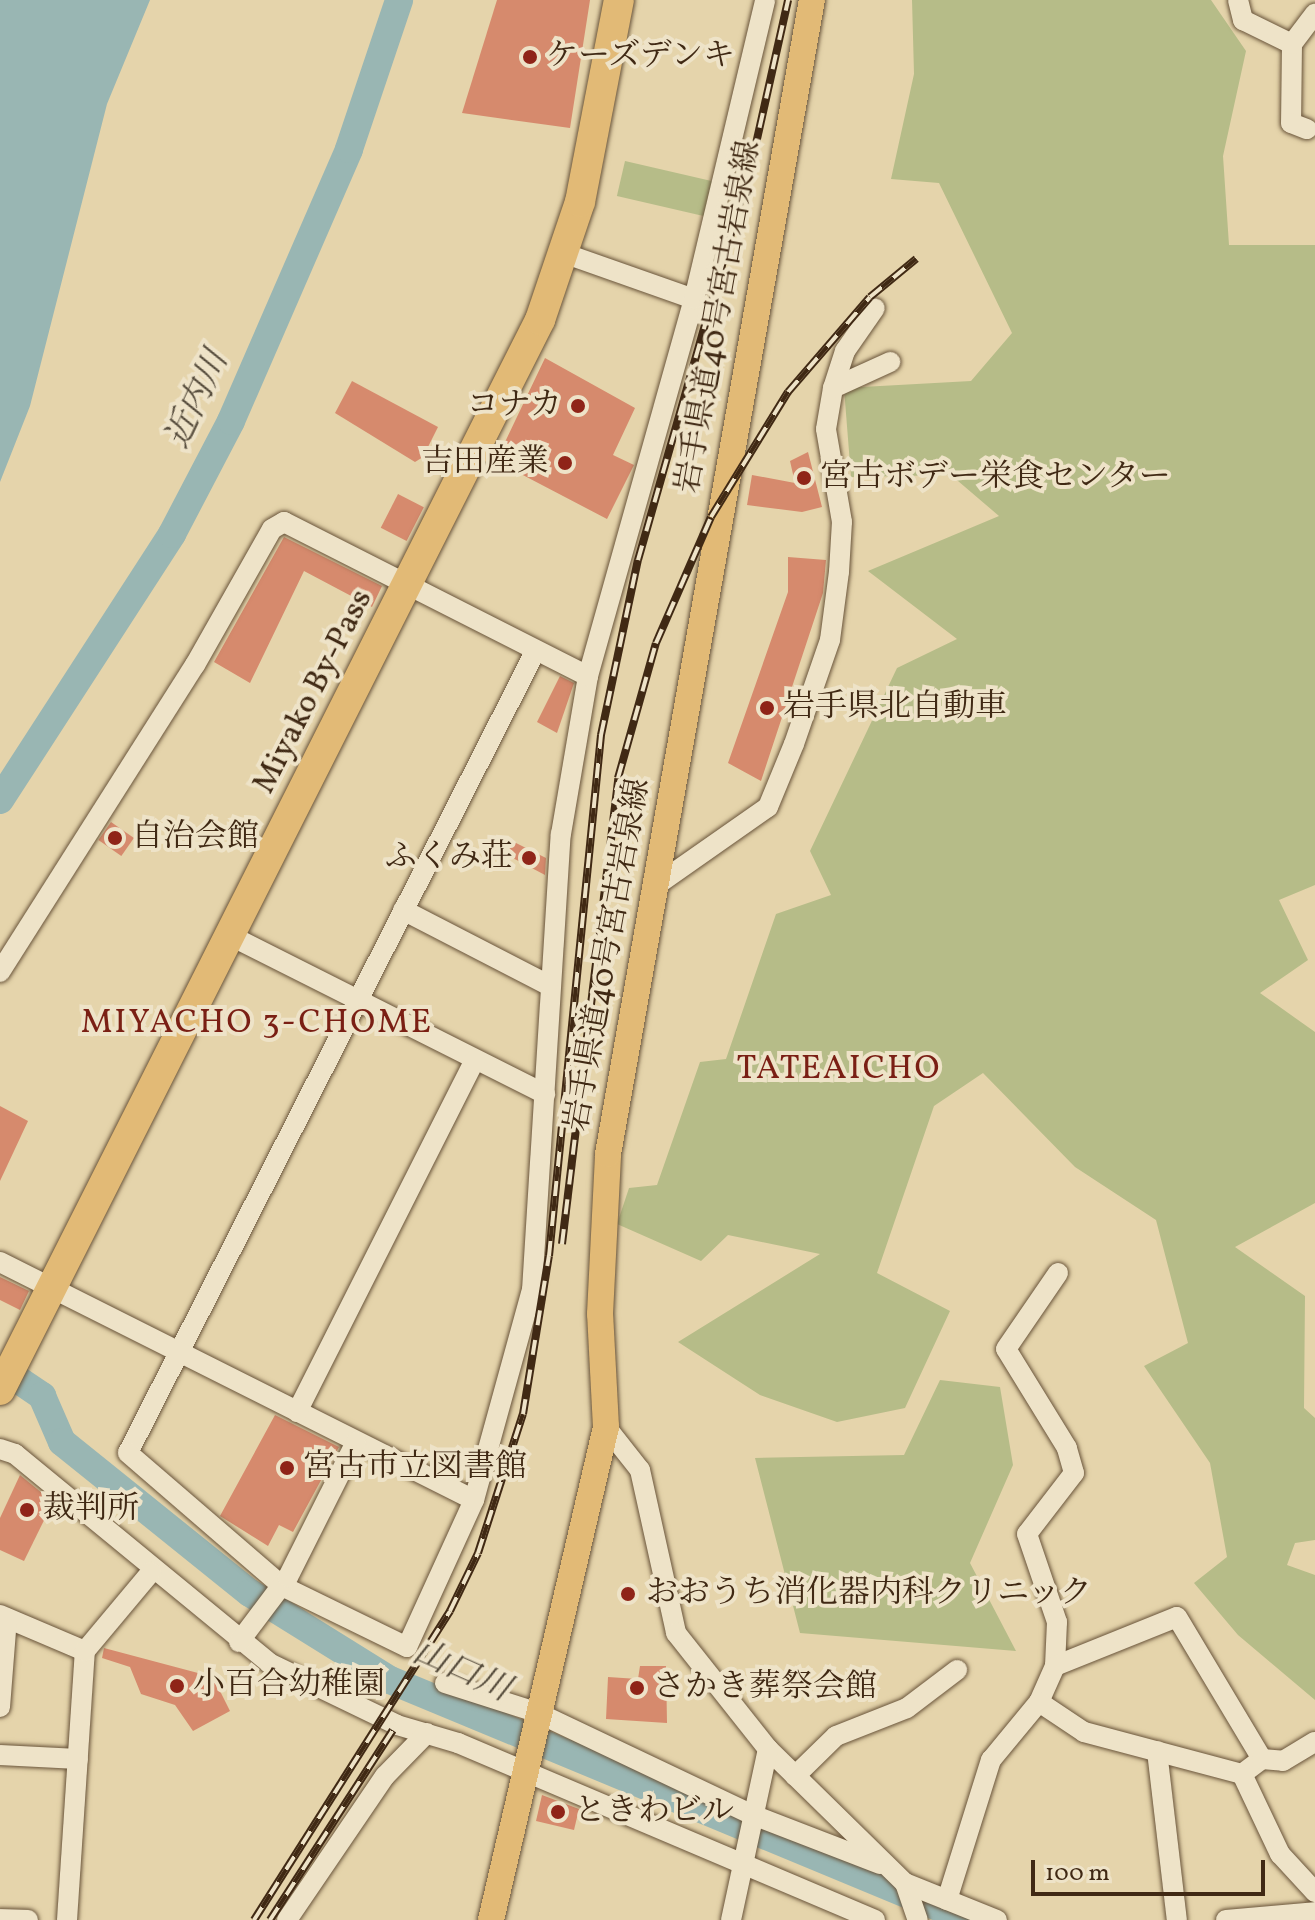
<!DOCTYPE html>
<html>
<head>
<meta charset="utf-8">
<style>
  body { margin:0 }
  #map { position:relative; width:1315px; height:1920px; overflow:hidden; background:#e5d4ab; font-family:Vollkorn,"Noto Serif JP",serif }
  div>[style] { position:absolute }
  .green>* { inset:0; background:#b6bc88; transform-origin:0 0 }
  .water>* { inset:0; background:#99b6b3 }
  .river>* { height:28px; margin:-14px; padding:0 14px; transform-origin:14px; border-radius:14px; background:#99b6b3 }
  .building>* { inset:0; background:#d68a6d; transform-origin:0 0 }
  .roads { filter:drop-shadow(0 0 2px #69543a) drop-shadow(0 0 2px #69543a) }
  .minor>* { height:20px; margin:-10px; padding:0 10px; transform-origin:10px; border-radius:10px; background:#eee3c8 }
  .major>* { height:26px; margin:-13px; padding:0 13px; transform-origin:13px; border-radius:13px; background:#e2ba76 }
  .highway>* { height:30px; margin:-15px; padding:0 15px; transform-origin:15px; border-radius:15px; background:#e2ba76 }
  .rail>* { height:8px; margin-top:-4px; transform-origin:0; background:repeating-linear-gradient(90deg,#eee3c8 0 15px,#402914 0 30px); box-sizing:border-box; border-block:2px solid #402914 }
  .dots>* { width:22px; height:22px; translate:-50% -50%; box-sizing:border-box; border:4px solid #eee3c8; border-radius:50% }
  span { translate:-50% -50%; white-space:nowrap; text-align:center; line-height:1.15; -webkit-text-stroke:8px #eee3c8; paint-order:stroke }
  .poi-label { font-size:32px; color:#402914 }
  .left { translate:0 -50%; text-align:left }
  .right { translate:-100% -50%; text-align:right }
  .street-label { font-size:32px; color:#402914 }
  .water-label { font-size:34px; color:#564c3c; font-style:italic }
  .neighbourhood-label { font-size:34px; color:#7a1f14; letter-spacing:2px }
  .scale { position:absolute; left:1031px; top:1860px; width:234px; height:36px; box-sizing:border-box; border:4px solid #402914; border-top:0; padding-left:10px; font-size:24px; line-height:28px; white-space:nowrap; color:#402914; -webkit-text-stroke:6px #eee3c8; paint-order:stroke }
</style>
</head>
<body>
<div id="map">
  <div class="green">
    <i style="clip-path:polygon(912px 0,1211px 0,1246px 51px,1223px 156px,1229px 245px,1315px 245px,1315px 885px,1279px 900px,1308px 960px,1260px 993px,1315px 1032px,1315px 1203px,1235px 1247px,1305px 1296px,1304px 1408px,1315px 1418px,1315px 1540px,1295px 1543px,1287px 1565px,1315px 1575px,1315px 1700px,1238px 1635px,1194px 1583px,1227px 1557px,1210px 1463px,1144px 1366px,1188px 1343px,1156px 1220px,1075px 1167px,983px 1073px,934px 1106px,877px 1273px,950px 1311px,905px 1408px,837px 1422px,760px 1395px,678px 1342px,820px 1254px,728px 1235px,701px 1261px,617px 1224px,629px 1188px,657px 1185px,700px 1062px,726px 1059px,776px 914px,831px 895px,810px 851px,897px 668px,957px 639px,868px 571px,999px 516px,951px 475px,851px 477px,844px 388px,971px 381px,1012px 333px,939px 183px,891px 179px,914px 74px)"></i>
    <i style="left:625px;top:161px;width:91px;height:36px;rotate:13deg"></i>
    <i style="clip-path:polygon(940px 1380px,1000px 1387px,1013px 1465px,970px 1563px,1016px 1651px,800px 1633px,755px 1458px,904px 1455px)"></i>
  </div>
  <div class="water">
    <i style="clip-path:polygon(0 0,150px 0,107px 104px,30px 406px,0 482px)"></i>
  </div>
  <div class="river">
    <i style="left:0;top:800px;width:317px;rotate:-57.1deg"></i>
    <i style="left:172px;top:534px;width:127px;rotate:-62.4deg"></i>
    <i style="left:231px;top:421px;width:296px;rotate:-66.5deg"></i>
    <i style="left:349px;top:149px;width:157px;rotate:-71.4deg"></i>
    <i style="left:0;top:1379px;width:20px;rotate:6deg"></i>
    <i style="left:20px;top:1381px;width:27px;rotate:34deg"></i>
    <i style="left:42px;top:1396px;width:50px;rotate:66.5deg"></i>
    <i style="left:62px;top:1442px;width:241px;rotate:38.8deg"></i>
    <i style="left:250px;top:1593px;width:165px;rotate:31.9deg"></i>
    <i style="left:390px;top:1680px;width:627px;rotate:22.51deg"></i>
  </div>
  <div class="building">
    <i style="clip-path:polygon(497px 0,590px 0,570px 128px,462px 113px)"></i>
    <i style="clip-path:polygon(545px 358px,635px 408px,613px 455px,634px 465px,607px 519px,496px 461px)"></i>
    <i style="clip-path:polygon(352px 381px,438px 427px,423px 457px,415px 462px,335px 413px)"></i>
    <i style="clip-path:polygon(808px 452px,822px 507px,802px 512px,747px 505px,752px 475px,795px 483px,790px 461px)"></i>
    <i style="left:398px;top:494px;width:29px;height:38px;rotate:27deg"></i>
    <i style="clip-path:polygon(284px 537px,382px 586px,372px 607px,304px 571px,250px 683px,214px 662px)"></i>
    <i style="clip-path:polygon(788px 557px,826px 560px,823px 593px,761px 781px,728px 763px,788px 592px)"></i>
    <i style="clip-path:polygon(560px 676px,574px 683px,557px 733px,537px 722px)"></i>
    <i style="left:111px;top:822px;width:28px;height:22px;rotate:35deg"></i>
    <i style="clip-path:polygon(510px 840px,546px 858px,545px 875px,503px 853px)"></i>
    <i style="clip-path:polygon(0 1106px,28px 1121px,0 1181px)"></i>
    <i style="clip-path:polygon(0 1277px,29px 1291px,20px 1310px,0 1300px)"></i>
    <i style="clip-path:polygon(275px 1415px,339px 1447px,293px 1532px,279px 1525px,268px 1546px,220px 1516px)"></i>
    <i style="clip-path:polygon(20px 1475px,53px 1502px,24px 1561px,0 1550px,0 1518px)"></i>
    <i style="clip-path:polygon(104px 1648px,213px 1677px,230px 1711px,193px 1731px,175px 1705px,141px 1694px,130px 1667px,102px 1658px)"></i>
    <i style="clip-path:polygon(640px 1666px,666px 1666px,667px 1723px,606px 1719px,608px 1677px,638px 1679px)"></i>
    <i style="clip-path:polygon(542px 1795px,579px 1809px,574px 1830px,536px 1821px)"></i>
  </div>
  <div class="roads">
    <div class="minor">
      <i style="left:1238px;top:0;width:21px;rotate:76deg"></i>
      <i style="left:1243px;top:20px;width:55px;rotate:26.1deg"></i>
      <i style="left:1292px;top:44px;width:79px;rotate:90.7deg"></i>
      <i style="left:1291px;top:123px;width:17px;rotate:21deg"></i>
      <i style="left:1292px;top:44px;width:38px;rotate:-53deg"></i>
      <i style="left:566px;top:254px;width:136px;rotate:19.4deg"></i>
      <i style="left:833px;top:388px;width:63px;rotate:-24.5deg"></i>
      <i style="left:535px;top:652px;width:898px;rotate:116.94deg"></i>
      <i style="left:128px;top:1453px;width:203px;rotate:40.8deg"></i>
      <i style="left:282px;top:1586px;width:139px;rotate:26deg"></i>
      <i style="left:407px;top:1647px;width:162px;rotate:-65.5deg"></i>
      <i style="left:474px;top:1500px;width:218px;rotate:-74.6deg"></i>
      <i style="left:532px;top:1290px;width:457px;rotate:-86.4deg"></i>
      <i style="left:561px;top:834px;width:160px;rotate:-80.3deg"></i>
      <i style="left:588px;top:676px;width:392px;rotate:-74.3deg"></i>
      <i style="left:694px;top:299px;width:307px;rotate:-76.6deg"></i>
      <i style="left:658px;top:884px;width:134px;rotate:-35deg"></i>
      <i style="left:768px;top:807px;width:68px;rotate:-67.6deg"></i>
      <i style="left:794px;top:744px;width:110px;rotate:-70.9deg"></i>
      <i style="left:830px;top:640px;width:69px;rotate:-82.5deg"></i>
      <i style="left:839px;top:572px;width:50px;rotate:-86.6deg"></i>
      <i style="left:842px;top:522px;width:94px;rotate:-99.8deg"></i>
      <i style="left:826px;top:429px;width:42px;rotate:-80.3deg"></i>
      <i style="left:833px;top:388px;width:39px;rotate:-72deg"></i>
      <i style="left:845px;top:351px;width:52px;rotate:-55.1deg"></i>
      <i style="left:403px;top:910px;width:163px;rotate:27.3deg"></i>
      <i style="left:229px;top:935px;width:354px;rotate:26.7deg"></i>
      <i style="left:0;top:972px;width:364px;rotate:-57.6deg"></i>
      <i style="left:195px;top:665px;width:156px;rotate:-60.5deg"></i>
      <i style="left:272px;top:529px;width:14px;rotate:-30deg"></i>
      <i style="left:284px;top:522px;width:341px;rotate:26.9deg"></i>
      <i style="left:0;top:1262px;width:530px;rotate:26.66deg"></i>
      <i style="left:297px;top:1412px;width:395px;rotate:-63.2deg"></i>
      <i style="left:606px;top:1427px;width:55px;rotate:51.7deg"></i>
      <i style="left:640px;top:1470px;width:167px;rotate:77.5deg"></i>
      <i style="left:676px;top:1633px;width:148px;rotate:51.6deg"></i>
      <i style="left:768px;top:1749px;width:192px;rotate:44.4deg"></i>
      <i style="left:905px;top:1883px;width:39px;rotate:71deg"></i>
      <i style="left:0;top:1449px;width:16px;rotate:18deg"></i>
      <i style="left:15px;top:1454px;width:329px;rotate:39.4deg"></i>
      <i style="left:269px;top:1663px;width:142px;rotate:25.8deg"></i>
      <i style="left:397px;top:1725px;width:64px;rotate:16.4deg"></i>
      <i style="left:458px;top:1743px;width:453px;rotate:23deg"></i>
      <i style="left:0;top:1615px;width:92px;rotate:23deg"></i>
      <i style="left:239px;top:1642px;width:81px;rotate:-53deg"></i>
      <i style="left:288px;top:1577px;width:151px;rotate:-63.3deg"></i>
      <i style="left:1055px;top:1666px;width:44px;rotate:-87.4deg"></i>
      <i style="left:1057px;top:1622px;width:93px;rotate:-108.8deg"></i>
      <i style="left:1027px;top:1534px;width:77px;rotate:-52.4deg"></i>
      <i style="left:1074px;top:1473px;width:26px;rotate:-106deg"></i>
      <i style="left:1067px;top:1448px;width:116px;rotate:-121.6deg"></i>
      <i style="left:1006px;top:1349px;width:92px;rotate:-55.6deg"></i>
      <i style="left:445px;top:1683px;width:96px;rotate:17.7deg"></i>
      <i style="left:536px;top:1712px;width:240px;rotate:25.4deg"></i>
      <i style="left:753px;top:1815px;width:136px;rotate:21.1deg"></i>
      <i style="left:1039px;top:1702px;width:39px;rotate:-66deg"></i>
      <i style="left:1055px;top:1666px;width:131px;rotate:-21.9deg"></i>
      <i style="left:1177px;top:1617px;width:165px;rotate:59.1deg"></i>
      <i style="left:1262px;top:1759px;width:25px;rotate:143deg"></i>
      <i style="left:0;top:1707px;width:89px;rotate:-85.5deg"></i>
      <i style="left:1157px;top:1751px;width:170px;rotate:83.3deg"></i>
      <i style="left:0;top:1755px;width:78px;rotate:2.9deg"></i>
      <i style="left:1262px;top:1759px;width:21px;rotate:5deg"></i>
      <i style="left:1283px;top:1761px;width:37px;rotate:-31deg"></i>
      <i style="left:795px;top:1776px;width:57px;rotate:-44.3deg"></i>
      <i style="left:836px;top:1736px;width:76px;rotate:-21.5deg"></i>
      <i style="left:907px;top:1708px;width:63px;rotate:-37.2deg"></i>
      <i style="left:905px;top:1883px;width:99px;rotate:21.9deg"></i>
      <i style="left:947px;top:1900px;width:147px;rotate:-72.6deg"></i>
      <i style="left:991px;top:1760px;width:75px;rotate:-50.4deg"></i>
      <i style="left:1039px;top:1702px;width:54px;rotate:33.7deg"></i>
      <i style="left:1084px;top:1732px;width:163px;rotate:14.9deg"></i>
      <i style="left:1242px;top:1774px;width:89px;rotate:64.6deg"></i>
      <i style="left:1280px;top:1854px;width:52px;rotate:47.4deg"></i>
      <i style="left:0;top:1919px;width:28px;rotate:2deg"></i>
      <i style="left:67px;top:1920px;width:270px;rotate:-86.2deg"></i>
      <i style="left:85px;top:1651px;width:103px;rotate:-50.1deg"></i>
      <i style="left:287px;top:1920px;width:174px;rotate:-55.8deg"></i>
      <i style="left:385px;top:1776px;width:60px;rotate:-45.7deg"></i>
      <i style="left:731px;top:1920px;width:175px;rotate:-77.8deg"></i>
      <i style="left:1226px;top:1920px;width:89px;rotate:-5.1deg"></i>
    </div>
    <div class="major">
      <i style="left:491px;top:1920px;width:506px;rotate:-76.87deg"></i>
      <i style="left:606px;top:1427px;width:113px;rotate:-93deg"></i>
      <i style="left:600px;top:1314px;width:160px;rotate:-87.1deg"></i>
      <i style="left:608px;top:1154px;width:1172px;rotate:-79.98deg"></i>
    </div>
    <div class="highway">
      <i style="left:0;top:1390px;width:1199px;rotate:-63.22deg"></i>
      <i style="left:540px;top:320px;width:125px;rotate:-71.3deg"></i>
      <i style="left:580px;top:202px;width:206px;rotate:-79.1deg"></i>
    </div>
  </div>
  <div class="rail">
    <i style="left:562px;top:1244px;width:469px;rotate:-83.1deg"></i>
    <i style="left:618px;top:778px;width:140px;rotate:-74.3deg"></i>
    <i style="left:656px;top:643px;width:137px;rotate:-66.4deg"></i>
    <i style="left:711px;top:517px;width:147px;rotate:-58.4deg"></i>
    <i style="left:788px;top:392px;width:125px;rotate:-49.2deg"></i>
    <i style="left:870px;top:297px;width:60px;rotate:-39.6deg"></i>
    <i style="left:254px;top:1920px;width:366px;rotate:-57.6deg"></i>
    <i style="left:450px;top:1611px;width:64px;rotate:-64.2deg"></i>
    <i style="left:478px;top:1553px;width:146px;rotate:-72.1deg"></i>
    <i style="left:523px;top:1414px;width:160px;rotate:-80.7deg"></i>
    <i style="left:549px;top:1256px;width:524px;rotate:-84.3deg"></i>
    <i style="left:601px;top:735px;width:179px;rotate:-78.1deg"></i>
    <i style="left:638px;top:560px;width:419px;rotate:-74.1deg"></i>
    <i style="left:753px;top:157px;width:161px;rotate:-77.4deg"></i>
    <i style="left:270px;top:1920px;width:226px;rotate:-57.1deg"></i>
  </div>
  <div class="dots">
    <i style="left:530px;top:57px;background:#8f2418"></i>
    <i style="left:578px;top:406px;background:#8f2418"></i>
    <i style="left:565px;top:463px;background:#8f2418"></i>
    <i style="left:804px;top:478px;background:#8f2418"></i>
    <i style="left:767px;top:708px;background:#8f2418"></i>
    <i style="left:115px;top:838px;background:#8f2418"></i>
    <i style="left:529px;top:858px;background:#8f2418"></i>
    <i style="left:287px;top:1468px;background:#8f2418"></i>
    <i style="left:27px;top:1510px;background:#8f2418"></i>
    <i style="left:628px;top:1594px;background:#8f2418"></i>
    <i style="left:177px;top:1686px;background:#8f2418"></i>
    <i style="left:637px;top:1688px;background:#8f2418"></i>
    <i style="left:558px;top:1812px;background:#8f2418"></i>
  </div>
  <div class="poi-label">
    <span class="left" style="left:546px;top:57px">ケーズデンキ</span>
    <span class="right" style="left:562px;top:406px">コナカ</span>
    <span class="right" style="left:549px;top:463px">吉田産業</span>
    <span class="left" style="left:820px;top:478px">宮古ボデー栄食センター</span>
    <span class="left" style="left:783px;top:708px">岩手県北自動車</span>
    <span class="left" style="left:131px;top:838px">自治会館</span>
    <span class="right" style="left:513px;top:858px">ふくみ荘</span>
    <span class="left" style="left:303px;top:1468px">宮古市立図書館</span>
    <span class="left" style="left:43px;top:1510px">裁判所</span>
    <span class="left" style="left:646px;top:1594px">おおうち消化器内科クリニック</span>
    <span class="left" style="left:193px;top:1686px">小百合幼稚園</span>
    <span class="left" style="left:653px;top:1688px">さかき葬祭会館</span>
    <span class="left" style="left:574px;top:1812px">ときわビル</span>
  </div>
  <div class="street-label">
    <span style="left:720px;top:317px;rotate:-80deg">岩手県道40号宮古岩泉線</span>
    <span style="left:314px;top:692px;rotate:-63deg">Miyako By-Pass</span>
    <span style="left:609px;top:955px;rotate:-80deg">岩手県道40号宮古岩泉線</span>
  </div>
  <div class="water-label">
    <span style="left:198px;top:400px;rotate:-65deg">近内川</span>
    <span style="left:461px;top:1672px;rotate:24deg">山口川</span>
  </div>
  <div class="neighbourhood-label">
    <span style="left:257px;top:1024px">MIYACHO 3-CHOME</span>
    <span style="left:839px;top:1070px">TATEAICHO</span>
  </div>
  <div class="scale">100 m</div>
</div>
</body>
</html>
